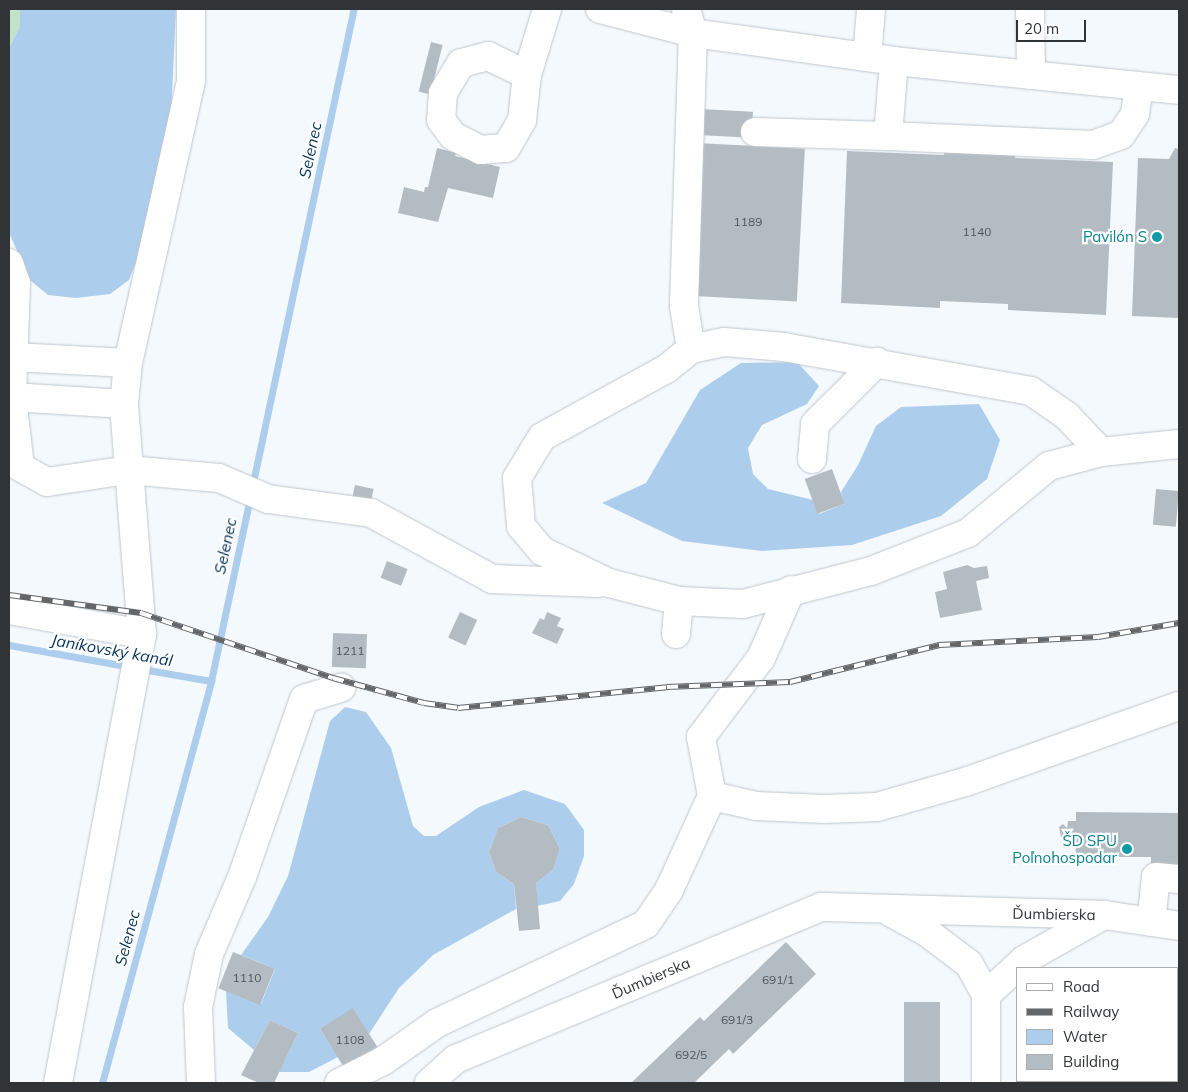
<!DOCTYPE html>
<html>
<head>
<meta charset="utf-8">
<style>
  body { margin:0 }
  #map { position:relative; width:1188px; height:1092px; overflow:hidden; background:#f4f9fd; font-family:Mulish,sans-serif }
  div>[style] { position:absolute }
  .green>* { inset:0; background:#c1e3c7 }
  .water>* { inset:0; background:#adcded }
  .stream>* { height:7px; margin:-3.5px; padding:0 3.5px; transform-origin:3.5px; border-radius:3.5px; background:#adcded }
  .building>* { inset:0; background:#b4bcc3; transform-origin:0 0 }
  .roads { filter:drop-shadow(0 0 1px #bec6cd) drop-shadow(0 0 1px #bec6cd) }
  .minor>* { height:28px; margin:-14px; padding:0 14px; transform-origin:14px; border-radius:14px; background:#fff }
  .rail>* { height:5.5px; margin-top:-2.75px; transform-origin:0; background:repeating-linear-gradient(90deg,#fff 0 11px,#63676a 0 22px); box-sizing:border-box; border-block:1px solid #63676a }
  .dots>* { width:14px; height:14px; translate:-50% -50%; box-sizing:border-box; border:2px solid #fff; border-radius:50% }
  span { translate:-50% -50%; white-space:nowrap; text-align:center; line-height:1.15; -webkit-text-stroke:4.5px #fff; paint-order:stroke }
  .number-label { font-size:12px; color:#52565a }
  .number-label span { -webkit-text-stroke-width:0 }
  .culture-label { font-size:15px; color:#0d838f }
  .right { translate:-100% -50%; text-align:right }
  .street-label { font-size:15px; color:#313437 }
  .water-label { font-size:16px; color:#003159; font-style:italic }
  .frame { position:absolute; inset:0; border:10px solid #313437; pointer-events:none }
  .legend { position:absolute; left:1016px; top:967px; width:162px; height:115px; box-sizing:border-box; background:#fff; border:1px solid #adaeaf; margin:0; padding:6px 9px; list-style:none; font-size:15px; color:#313437 }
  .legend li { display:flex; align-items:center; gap:10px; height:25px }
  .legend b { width:25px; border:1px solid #adaeaf }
  .scale { position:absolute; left:1016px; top:20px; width:70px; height:22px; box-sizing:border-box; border:2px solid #313437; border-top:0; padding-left:6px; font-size:15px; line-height:18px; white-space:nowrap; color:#313437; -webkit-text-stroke:4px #fff; paint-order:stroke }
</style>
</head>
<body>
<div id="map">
  <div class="green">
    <i style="clip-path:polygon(9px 9px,20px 9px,20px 26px,9px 48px)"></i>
    <i style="clip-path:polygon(1177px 1030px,1179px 1083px,1042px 1083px,1177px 1081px)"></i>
  </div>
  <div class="water">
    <i style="clip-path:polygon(20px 9px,176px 9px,170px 138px,155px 213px,129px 280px,110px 294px,76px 298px,48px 295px,31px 281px,9px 233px,9px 48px,20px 26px)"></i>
    <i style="clip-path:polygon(797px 362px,819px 386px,807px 404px,762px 425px,748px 448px,753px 474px,768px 489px,813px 500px,819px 514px,844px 504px,841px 492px,858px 465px,876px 426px,901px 407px,979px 404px,1000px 440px,987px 479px,941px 516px,852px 545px,762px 551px,682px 541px,602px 503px,646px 483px,700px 390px,741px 363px)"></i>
    <i style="clip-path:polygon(345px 707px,366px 712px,391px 748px,413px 826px,424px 836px,436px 836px,479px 807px,524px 790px,565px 804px,584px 830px,584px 856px,574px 884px,560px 901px,537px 906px,536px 883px,553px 870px,560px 849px,548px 825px,521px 817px,498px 828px,489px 852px,496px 872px,514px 884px,516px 909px,433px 955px,399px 988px,369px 1034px,353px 1009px,320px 1029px,338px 1057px,309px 1072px,279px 1072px,298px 1033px,270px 1020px,254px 1050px,228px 1028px,226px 991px,261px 1004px,275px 969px,241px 955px,268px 917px,288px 876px,330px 721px)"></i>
  </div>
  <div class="stream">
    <i style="left:252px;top:487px;width:489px;rotate:-78deg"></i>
    <i style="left:9px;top:645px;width:124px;rotate:10.2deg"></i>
    <i style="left:142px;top:669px;width:70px;rotate:9.9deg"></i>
    <i style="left:102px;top:1083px;width:417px;rotate:-74.8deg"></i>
    <i style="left:211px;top:681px;width:188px;rotate:-78deg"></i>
  </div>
  <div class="building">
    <i style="left:431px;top:42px;width:12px;height:51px;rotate:14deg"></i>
    <i style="left:699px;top:109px;width:54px;height:26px;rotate:3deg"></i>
    <i style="left:697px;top:143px;width:108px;height:153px;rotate:3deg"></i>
    <i style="clip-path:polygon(437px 148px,456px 153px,455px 156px,500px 167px,493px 198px,448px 188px,438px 222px,398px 213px,404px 187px,424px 192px,425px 187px,428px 187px)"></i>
    <i style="clip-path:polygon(1175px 148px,1179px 149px,1179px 318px,1132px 316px,1138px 158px,1169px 159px)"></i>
    <i style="clip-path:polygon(945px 149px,1016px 151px,1015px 158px,1113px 162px,1106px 315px,1008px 310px,1008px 304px,940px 301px,940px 308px,841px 303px,847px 151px,944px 155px)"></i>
    <i style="left:832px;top:469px;width:37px;height:29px;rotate:70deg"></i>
    <i style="left:355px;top:485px;width:19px;height:15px;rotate:12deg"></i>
    <i style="left:1156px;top:489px;width:23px;height:36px;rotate:5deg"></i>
    <i style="left:387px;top:561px;width:22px;height:18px;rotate:21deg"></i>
    <i style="clip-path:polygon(967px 565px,974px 568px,987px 566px,989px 578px,976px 581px,982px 610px,940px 618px,935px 592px,947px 589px,943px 572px)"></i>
    <i style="left:460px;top:612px;width:19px;height:28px;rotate:25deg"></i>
    <i style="clip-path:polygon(547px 612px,561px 618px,557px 626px,564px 629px,557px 644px,532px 633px,540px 618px,544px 620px)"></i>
    <i style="left:333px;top:633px;width:34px;height:34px;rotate:2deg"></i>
    <i style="clip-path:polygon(1076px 812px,1179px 813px,1179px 871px,1151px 870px,1151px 857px,1076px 857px,1075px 841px,1061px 837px,1059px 827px,1063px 824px,1067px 828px,1068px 821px,1076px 821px)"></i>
    <i style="clip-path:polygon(521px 817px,548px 825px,560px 849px,553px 870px,536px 883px,540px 929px,519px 931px,514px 884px,496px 872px,489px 852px,498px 828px)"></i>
    <i style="clip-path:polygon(786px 942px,816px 974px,733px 1054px,729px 1049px,694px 1083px,631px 1083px,700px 1017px,704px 1021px)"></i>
    <i style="left:233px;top:952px;width:45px;height:39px;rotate:22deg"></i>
    <i style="left:904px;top:1002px;width:36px;height:81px"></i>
    <i style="left:353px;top:1008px;width:46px;height:39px;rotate:58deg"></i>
    <i style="clip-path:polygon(270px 1020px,298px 1033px,274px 1083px,259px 1083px,241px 1075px)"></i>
  </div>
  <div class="roads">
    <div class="minor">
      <i style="left:600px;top:9px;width:96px;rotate:14.5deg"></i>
      <i style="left:693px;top:33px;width:203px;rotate:7.9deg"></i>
      <i style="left:894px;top:61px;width:286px;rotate:5.8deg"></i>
      <i style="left:686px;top:9px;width:25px;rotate:74deg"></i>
      <i style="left:693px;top:33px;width:273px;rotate:91.9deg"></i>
      <i style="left:684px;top:306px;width:44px;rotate:80.8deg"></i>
      <i style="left:1030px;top:9px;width:66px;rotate:89.1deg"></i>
      <i style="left:867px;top:57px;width:48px;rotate:-85.2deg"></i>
      <i style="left:527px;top:75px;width:43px;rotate:-154deg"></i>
      <i style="left:488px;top:56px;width:28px;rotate:165deg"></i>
      <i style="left:461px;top:63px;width:35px;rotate:121deg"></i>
      <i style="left:443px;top:93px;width:27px;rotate:94deg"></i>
      <i style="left:441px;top:120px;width:20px;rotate:53deg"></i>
      <i style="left:453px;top:136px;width:31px;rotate:27deg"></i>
      <i style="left:481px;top:150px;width:25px;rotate:-5deg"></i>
      <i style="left:506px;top:148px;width:32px;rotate:-60deg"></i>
      <i style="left:522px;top:120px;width:45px;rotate:-83.7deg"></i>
      <i style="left:527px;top:75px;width:69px;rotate:-73.1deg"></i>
      <i style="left:755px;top:132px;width:133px;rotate:1.7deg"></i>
      <i style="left:888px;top:136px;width:75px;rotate:-85.4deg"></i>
      <i style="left:888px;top:136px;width:205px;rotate:2.5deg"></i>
      <i style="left:1093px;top:145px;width:30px;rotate:-20deg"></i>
      <i style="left:1121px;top:135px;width:25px;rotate:-56deg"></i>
      <i style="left:1135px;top:114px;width:27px;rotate:-82deg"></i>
      <i style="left:9px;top:263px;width:21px;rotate:71deg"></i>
      <i style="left:16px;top:283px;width:114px;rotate:92deg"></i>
      <i style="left:12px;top:397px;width:70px;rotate:83.5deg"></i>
      <i style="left:20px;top:467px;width:31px;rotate:29deg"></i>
      <i style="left:47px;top:482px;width:82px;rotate:-8.4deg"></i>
      <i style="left:128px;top:470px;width:91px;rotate:5deg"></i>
      <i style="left:219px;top:478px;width:53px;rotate:23.2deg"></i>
      <i style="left:268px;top:499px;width:104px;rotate:7.7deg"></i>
      <i style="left:371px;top:513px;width:138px;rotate:28.6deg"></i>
      <i style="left:492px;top:579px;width:106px;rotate:2.2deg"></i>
      <i style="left:13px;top:357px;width:115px;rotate:3deg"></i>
      <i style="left:12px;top:397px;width:112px;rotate:3.6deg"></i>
      <i style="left:1101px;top:452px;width:50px;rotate:-133.4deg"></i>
      <i style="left:1067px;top:416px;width:44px;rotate:-145.2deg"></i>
      <i style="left:1031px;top:391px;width:250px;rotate:-169.9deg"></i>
      <i style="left:785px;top:347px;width:61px;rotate:-175.3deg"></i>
      <i style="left:724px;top:342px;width:34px;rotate:168deg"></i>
      <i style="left:691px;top:349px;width:32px;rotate:141deg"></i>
      <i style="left:666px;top:369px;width:141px;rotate:151.3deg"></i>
      <i style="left:542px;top:437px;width:48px;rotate:121.4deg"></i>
      <i style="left:517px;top:478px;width:48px;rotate:85.2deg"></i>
      <i style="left:521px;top:526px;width:33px;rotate:50deg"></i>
      <i style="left:542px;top:551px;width:74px;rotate:25.5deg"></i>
      <i style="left:609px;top:583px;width:72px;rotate:14.4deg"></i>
      <i style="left:679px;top:601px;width:64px;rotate:2.7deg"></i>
      <i style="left:743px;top:604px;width:132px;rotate:-14.5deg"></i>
      <i style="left:871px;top:571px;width:104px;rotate:-21.4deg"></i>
      <i style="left:968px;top:533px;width:105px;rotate:-39.6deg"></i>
      <i style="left:1049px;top:466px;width:54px;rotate:-15.1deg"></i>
      <i style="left:1101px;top:452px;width:78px;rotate:-5.9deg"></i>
      <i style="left:812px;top:459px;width:35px;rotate:-85deg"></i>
      <i style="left:815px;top:424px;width:88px;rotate:-45deg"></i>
      <i style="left:9px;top:610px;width:135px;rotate:10.2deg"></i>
      <i style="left:676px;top:634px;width:33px;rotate:-85deg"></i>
      <i style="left:712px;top:796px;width:45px;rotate:12.8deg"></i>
      <i style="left:756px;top:806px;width:68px;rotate:2.5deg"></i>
      <i style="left:824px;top:809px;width:53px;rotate:-2.2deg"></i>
      <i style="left:877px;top:807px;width:95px;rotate:-15.9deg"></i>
      <i style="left:968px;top:781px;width:224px;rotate:-19.6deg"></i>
      <i style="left:890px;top:912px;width:43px;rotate:28.9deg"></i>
      <i style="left:928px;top:933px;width:51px;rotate:37.1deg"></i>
      <i style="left:969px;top:964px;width:35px;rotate:61deg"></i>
      <i style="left:986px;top:995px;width:88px;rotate:90deg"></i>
      <i style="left:1151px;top:922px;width:45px;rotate:-83.7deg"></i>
      <i style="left:1156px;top:877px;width:23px;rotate:5deg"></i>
      <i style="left:986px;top:995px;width:52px;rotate:-42.6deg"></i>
      <i style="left:1024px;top:960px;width:92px;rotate:-29.4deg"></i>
      <i style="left:1104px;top:915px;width:76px;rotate:8.3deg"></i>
      <i style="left:58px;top:1083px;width:457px;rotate:-79.4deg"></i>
      <i style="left:142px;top:634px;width:231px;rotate:-94.5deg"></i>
      <i style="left:124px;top:404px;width:41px;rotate:-84.4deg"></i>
      <i style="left:128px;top:363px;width:290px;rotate:-77.4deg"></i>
      <i style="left:191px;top:80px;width:71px;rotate:-90deg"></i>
      <i style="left:201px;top:1083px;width:76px;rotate:-92.3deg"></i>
      <i style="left:198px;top:1007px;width:54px;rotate:-78.3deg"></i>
      <i style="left:209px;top:954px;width:84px;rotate:-66.8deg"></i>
      <i style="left:242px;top:877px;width:188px;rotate:-70.8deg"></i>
      <i style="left:304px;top:699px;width:39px;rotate:-17deg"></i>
      <i style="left:339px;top:1083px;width:49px;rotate:-26.6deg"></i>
      <i style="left:383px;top:1061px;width:66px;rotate:-35.1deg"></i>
      <i style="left:437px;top:1023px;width:231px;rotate:-25.3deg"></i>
      <i style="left:646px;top:924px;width:41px;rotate:-55.9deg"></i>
      <i style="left:669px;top:890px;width:103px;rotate:-65.4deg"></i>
      <i style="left:712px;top:796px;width:60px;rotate:-100.6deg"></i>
      <i style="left:701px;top:737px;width:99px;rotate:-52.8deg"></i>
      <i style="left:761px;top:658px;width:74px;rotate:-66.2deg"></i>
      <i style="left:429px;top:1083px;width:36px;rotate:-42deg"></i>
      <i style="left:456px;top:1059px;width:395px;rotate:-22.6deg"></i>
      <i style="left:821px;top:907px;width:283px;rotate:1.6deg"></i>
    </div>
  </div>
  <div class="rail">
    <i style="left:9px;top:595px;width:133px;rotate:7.8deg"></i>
    <i style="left:141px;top:613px;width:203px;rotate:18.7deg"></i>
    <i style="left:333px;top:678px;width:94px;rotate:15.4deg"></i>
    <i style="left:424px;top:703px;width:34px;rotate:8deg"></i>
    <i style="left:458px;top:708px;width:210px;rotate:-5.7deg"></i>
    <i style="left:667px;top:687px;width:123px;rotate:-2.3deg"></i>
    <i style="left:790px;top:682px;width:154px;rotate:-13.9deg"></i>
    <i style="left:939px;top:645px;width:159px;rotate:-2.9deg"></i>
    <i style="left:1098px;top:637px;width:82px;rotate:-9.8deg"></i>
  </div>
  <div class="dots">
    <i style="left:1157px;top:237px;background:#0f9aa8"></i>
    <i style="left:1127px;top:849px;background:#0f9aa8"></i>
  </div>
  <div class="number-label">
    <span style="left:748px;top:222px">1189</span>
    <span style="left:977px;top:232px">1140</span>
    <span style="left:350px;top:651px">1211</span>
    <span style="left:247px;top:978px">1110</span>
    <span style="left:778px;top:980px">691/1</span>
    <span style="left:737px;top:1020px">691/3</span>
    <span style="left:350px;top:1040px">1108</span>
    <span style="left:691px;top:1055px">692/5</span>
  </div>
  <div class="culture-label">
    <span class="right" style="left:1147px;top:237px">Pavilón S</span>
    <span class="right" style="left:1117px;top:849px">ŠD SPU<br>Poľnohospodar</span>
  </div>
  <div class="street-label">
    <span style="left:1054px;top:914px;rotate:1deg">Ďumbierska</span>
    <span style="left:651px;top:978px;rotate:-23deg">Ďumbierska</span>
  </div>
  <div class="water-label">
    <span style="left:310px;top:150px;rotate:-78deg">Selenec</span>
    <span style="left:225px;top:546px;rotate:-78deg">Selenec</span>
    <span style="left:112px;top:650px;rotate:10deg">Janíkovský kanál</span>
    <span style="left:127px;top:938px;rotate:-75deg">Selenec</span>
  </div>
  <div class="frame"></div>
  <ul class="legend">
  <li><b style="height:6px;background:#fff"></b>Road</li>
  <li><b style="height:6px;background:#63676a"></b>Railway</li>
  <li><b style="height:14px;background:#adcded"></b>Water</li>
  <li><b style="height:14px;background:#b4bcc3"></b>Building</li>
  </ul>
  <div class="scale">20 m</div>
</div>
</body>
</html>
